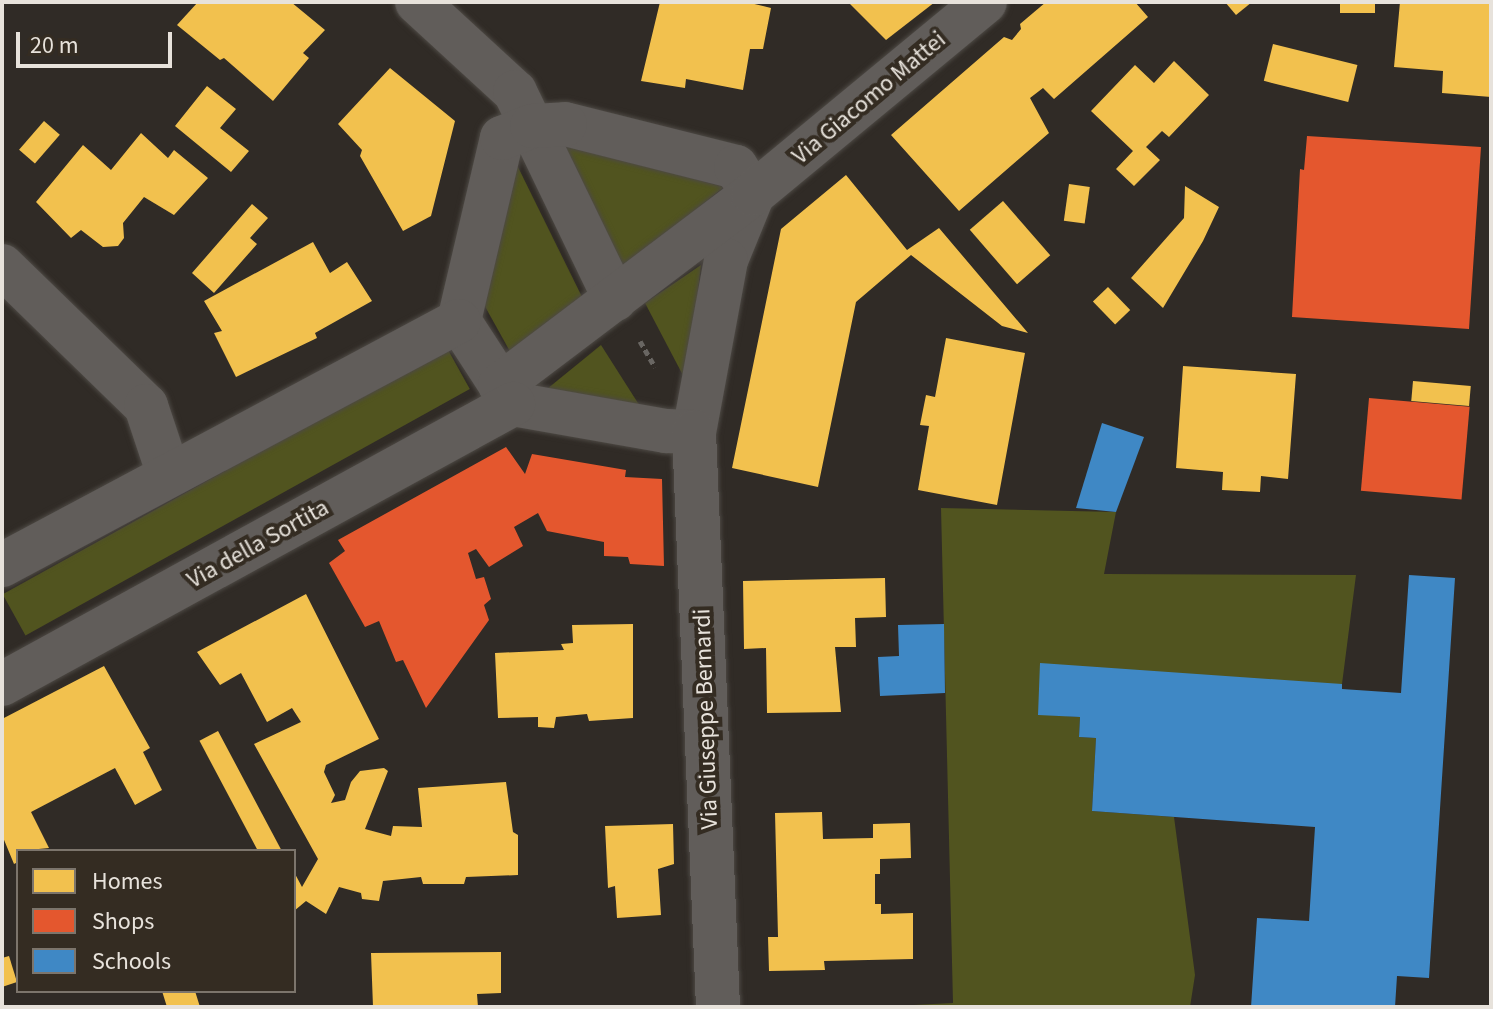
<!DOCTYPE html>
<html>
<head>
<meta charset="utf-8">
<style>
  body { margin:0 }
  #map { position:relative; width:1493px; height:1009px; overflow:hidden; background:#302b26; font-family:"Source Sans 3",sans-serif }
  div>[style] { position:absolute }
  .green>* { inset:0; background:#51541f; transform-origin:0 0 }
  .homes>* { inset:0; background:#f2c14e; transform-origin:0 0 }
  .shops>* { inset:0; background:#e4572e; transform-origin:0 0 }
  .schools>* { inset:0; background:#3f88c5 }
  .path>* { height:5px; margin-top:-2.5px; transform-origin:0; background:repeating-linear-gradient(90deg,#696662 0 6px,transparent 0 10px) }
  .roads { filter:drop-shadow(0 0 2px #4d4944) drop-shadow(0 0 2px #4d4944) }
  .street>* { height:44px; margin:-22px; padding:0 22px; transform-origin:22px; border-radius:22px; background:#615d5a }
  span { translate:-50% -50%; white-space:nowrap; text-align:center; line-height:1.15; -webkit-text-stroke:8px #342c22; paint-order:stroke }
  .street-label { font-size:24px; color:#e7e2db }
  .frame { position:absolute; inset:0; border:4px solid #e7e2db; pointer-events:none }
  .legend { position:absolute; left:16px; top:849px; width:280px; height:144px; box-sizing:border-box; background:#342c22; border:2px solid #7c756c; margin:0; padding:10px 14px; list-style:none; font-size:24px; color:#e7e2db }
  .legend li { display:flex; align-items:center; gap:16px; height:40px }
  .legend b { width:40px; border:2px solid #7c756c }
  .scale { position:absolute; left:16px; top:32px; width:156px; height:36px; box-sizing:border-box; border:4px solid #e7e2db; border-top:0; padding-left:10px; font-size:24px; line-height:28px; white-space:nowrap; color:#e7e2db; -webkit-text-stroke:6px #342c22; paint-order:stroke }
</style>
</head>
<body>
<div id="map">
  <div class="green">
    <i style="clip-path:polygon(562px 143px,724px 187px,623px 268px)"></i>
    <i style="clip-path:polygon(517px 165px,584px 301px,513px 357px,482px 301px)"></i>
    <i style="clip-path:polygon(701px 265px,687px 383px,645px 303px)"></i>
    <i style="clip-path:polygon(601px 345px,643px 411px,547px 389px)"></i>
    <i style="left:447px;top:348px;width:47px;height:508px;rotate:61deg"></i>
    <i style="clip-path:polygon(941px 508px,1116px 512px,1104px 574px,1356px 575px,1342px 684px,1038px 714px,1080px 717px,1079px 737px,1096px 738px,1092px 811px,1174px 817px,1195px 975px,1190px 1007px,874px 1007px,953px 1003px)"></i>
  </div>
  <div class="homes">
    <i style="clip-path:polygon(198px 2px,291px 2px,325px 30px,303px 53px,309px 58px,273px 101px,224px 58px,220px 60px,177px 25px)"></i>
    <i style="clip-path:polygon(660px 2px,746px 2px,771px 8px,763px 49px,750px 49px,743px 90px,686px 79px,685px 88px,641px 81px)"></i>
    <i style="clip-path:polygon(848px 2px,935px 2px,886px 40px)"></i>
    <i style="clip-path:polygon(1046px 2px,1135px 2px,1148px 17px,1054px 99px,1043px 88px,1030px 98px,1049px 133px,959px 211px,891px 135px,1004px 37px,1012px 40px,1021px 29px,1020px 24px)"></i>
    <i style="clip-path:polygon(1225px 2px,1252px 2px,1236px 15px)"></i>
    <i style="left:1340px;top:2px;width:35px;height:11px"></i>
    <i style="clip-path:polygon(1400px 2px,1491px 2px,1491px 97px,1442px 93px,1443px 71px,1394px 67px)"></i>
    <i style="left:1273px;top:44px;width:87px;height:38px;rotate:14deg"></i>
    <i style="clip-path:polygon(1174px 61px,1209px 95px,1169px 137px,1162px 131px,1146px 147px,1160px 160px,1134px 186px,1116px 169px,1133px 151px,1091px 111px,1135px 65px,1154px 83px)"></i>
    <i style="clip-path:polygon(390px 68px,455px 121px,431px 216px,403px 231px,360px 156px,362px 150px,338px 124px)"></i>
    <i style="clip-path:polygon(207px 86px,236px 109px,220px 128px,249px 151px,231px 172px,175px 126px)"></i>
    <i style="left:44px;top:121px;width:21px;height:38px;rotate:41deg"></i>
    <i style="clip-path:polygon(141px 133px,168px 158px,174px 150px,208px 178px,174px 215px,144px 197px,123px 223px,124px 238px,118px 246px,103px 247px,81px 230px,71px 238px,36px 202px,83px 145px,111px 170px)"></i>
    <i style="clip-path:polygon(846px 175px,907px 250px,939px 228px,1028px 333px,1002px 326px,911px 255px,856px 302px,818px 487px,732px 468px,781px 229px)"></i>
    <i style="left:1069px;top:184px;width:21px;height:37px;rotate:8deg"></i>
    <i style="clip-path:polygon(1185px 186px,1219px 207px,1203px 241px,1163px 308px,1131px 278px,1184px 218px)"></i>
    <i style="left:1003px;top:201px;width:72px;height:44px;rotate:49deg"></i>
    <i style="clip-path:polygon(252px 204px,268px 218px,250px 238px,257px 244px,214px 293px,192px 273px)"></i>
    <i style="clip-path:polygon(313px 242px,330px 273px,347px 262px,372px 301px,315px 333px,317px 338px,236px 377px,214px 333px,222px 331px,204px 301px)"></i>
    <i style="left:1108px;top:287px;width:32px;height:21px;rotate:46deg"></i>
    <i style="clip-path:polygon(946px 338px,1025px 353px,997px 505px,918px 490px,929px 426px,920px 425px,926px 395px,935px 397px)"></i>
    <i style="clip-path:polygon(1183px 366px,1296px 374px,1288px 479px,1261px 476px,1260px 492px,1222px 490px,1223px 472px,1176px 468px)"></i>
    <i style="left:1413px;top:381px;width:58px;height:20px;rotate:5deg"></i>
    <i style="clip-path:polygon(885px 578px,886px 617px,855px 618px,856px 647px,835px 647px,841px 712px,767px 713px,766px 648px,744px 649px,743px 581px)"></i>
    <i style="clip-path:polygon(306px 594px,379px 739px,326px 765px,324px 772px,335px 795px,331px 803px,345px 800px,351px 782px,360px 771px,384px 768px,388px 771px,365px 829px,391px 836px,393px 826px,422px 827px,418px 788px,506px 782px,513px 832px,518px 835px,518px 875px,466px 877px,464px 884px,423px 884px,421px 877px,383px 881px,379px 901px,362px 899px,361px 893px,339px 887px,326px 914px,306px 901px,294px 911px,294px 872px,302px 887px,318px 859px,254px 744px,301px 722px,292px 708px,267px 722px,241px 673px,220px 685px,197px 652px)"></i>
    <i style="clip-path:polygon(633px 624px,633px 718px,589px 721px,587px 714px,556px 717px,554px 728px,538px 727px,538px 717px,498px 718px,495px 653px,564px 650px,561px 644px,573px 643px,572px 625px)"></i>
    <i style="clip-path:polygon(104px 666px,150px 748px,143px 752px,162px 790px,135px 805px,115px 768px,31px 812px,49px 848px,18px 851px,18px 862px,14px 864px,2px 835px,2px 719px)"></i>
    <i style="left:218px;top:731px;width:136px;height:21px;rotate:62deg"></i>
    <i style="clip-path:polygon(822px 812px,823px 839px,873px 838px,873px 824px,910px 823px,911px 858px,880px 859px,880px 874px,875px 874px,875px 904px,881px 904px,881px 914px,913px 913px,913px 959px,824px 961px,825px 970px,769px 971px,768px 937px,778px 937px,775px 813px)"></i>
    <i style="clip-path:polygon(673px 824px,674px 864px,658px 869px,661px 915px,617px 918px,615px 886px,608px 888px,605px 826px)"></i>
    <i style="clip-path:polygon(501px 952px,501px 993px,477px 994px,478px 1007px,373px 1007px,371px 953px)"></i>
    <i style="clip-path:polygon(9px 956px,17px 982px,2px 987px,2px 958px)"></i>
    <i style="clip-path:polygon(162px 991px,195px 991px,200px 1007px,167px 1007px)"></i>
  </div>
  <div class="shops">
    <i style="clip-path:polygon(1307px 136px,1481px 147px,1469px 329px,1292px 317px,1300px 169px,1304px 170px)"></i>
    <i style="left:1369px;top:398px;width:101px;height:93px;rotate:5deg"></i>
    <i style="clip-path:polygon(506px 447px,525px 474px,532px 454px,626px 470px,625px 477px,662px 479px,664px 566px,630px 564px,628px 557px,604px 556px,604px 542px,547px 531px,538px 513px,514px 527px,523px 546px,489px 567px,476px 549px,468px 553px,476px 579px,484px 577px,491px 599px,484px 605px,489px 620px,426px 708px,403px 660px,396px 662px,379px 621px,365px 627px,329px 563px,345px 551px,338px 540px)"></i>
  </div>
  <div class="schools">
    <i style="clip-path:polygon(1102px 423px,1144px 437px,1116px 512px,1076px 508px)"></i>
    <i style="clip-path:polygon(1409px 575px,1455px 578px,1429px 978px,1397px 976px,1395px 1007px,1251px 1007px,1257px 918px,1309px 921px,1315px 827px,1092px 811px,1096px 738px,1079px 737px,1080px 717px,1038px 715px,1040px 663px,1342px 684px,1342px 689px,1401px 693px)"></i>
    <i style="clip-path:polygon(944px 624px,945px 693px,880px 696px,878px 657px,899px 656px,898px 625px)"></i>
  </div>
  <div class="path">
    <i style="left:640px;top:341px;width:30px;rotate:60deg"></i>
  </div>
  <div class="roads">
    <div class="street">
      <i style="left:417px;top:2px;width:133px;rotate:42.6deg"></i>
      <i style="left:515px;top:92px;width:230px;rotate:64.2deg"></i>
      <i style="left:565px;top:124px;width:176px;rotate:14.1deg"></i>
      <i style="left:736px;top:167px;width:32px;rotate:58deg"></i>
      <i style="left:753px;top:194px;width:71px;rotate:112.2deg"></i>
      <i style="left:726px;top:260px;width:175px;rotate:100.5deg"></i>
      <i style="left:694px;top:432px;width:28px;rotate:-178deg"></i>
      <i style="left:666px;top:431px;width:155px;rotate:-170deg"></i>
      <i style="left:513px;top:404px;width:99px;rotate:-123deg"></i>
      <i style="left:459px;top:321px;width:188px;rotate:-76.8deg"></i>
      <i style="left:502px;top:138px;width:32px;rotate:-22deg"></i>
      <i style="left:532px;top:126px;width:33px;rotate:-3deg"></i>
      <i style="left:2px;top:266px;width:201px;rotate:44.2deg"></i>
      <i style="left:146px;top:406px;width:73px;rotate:71.6deg"></i>
      <i style="left:500px;top:385px;width:317px;rotate:-37.1deg"></i>
      <i style="left:753px;top:194px;width:301px;rotate:-39.6deg"></i>
      <i style="left:694px;top:432px;width:576px;rotate:87.61deg"></i>
      <i style="left:2px;top:565px;width:518px;rotate:-28.1deg"></i>
      <i style="left:2px;top:684px;width:583px;rotate:-28.72deg"></i>
    </div>
  </div>
  <div class="street-label">
    <span style="left:869px;top:98px;rotate:-40deg">Via Giacomo Mattei</span>
    <span style="left:258px;top:544px;rotate:-29deg">Via della Sortita</span>
    <span style="left:706px;top:719px;rotate:-92deg">Via Giuseppe Bernardi</span>
  </div>
  <div class="frame"></div>
  <ul class="legend">
  <li><b style="height:22px;background:#f2c14e"></b>Homes</li>
  <li><b style="height:22px;background:#e4572e"></b>Shops</li>
  <li><b style="height:22px;background:#3f88c5"></b>Schools</li>
  </ul>
  <div class="scale">20 m</div>
</div>
</body>
</html>
